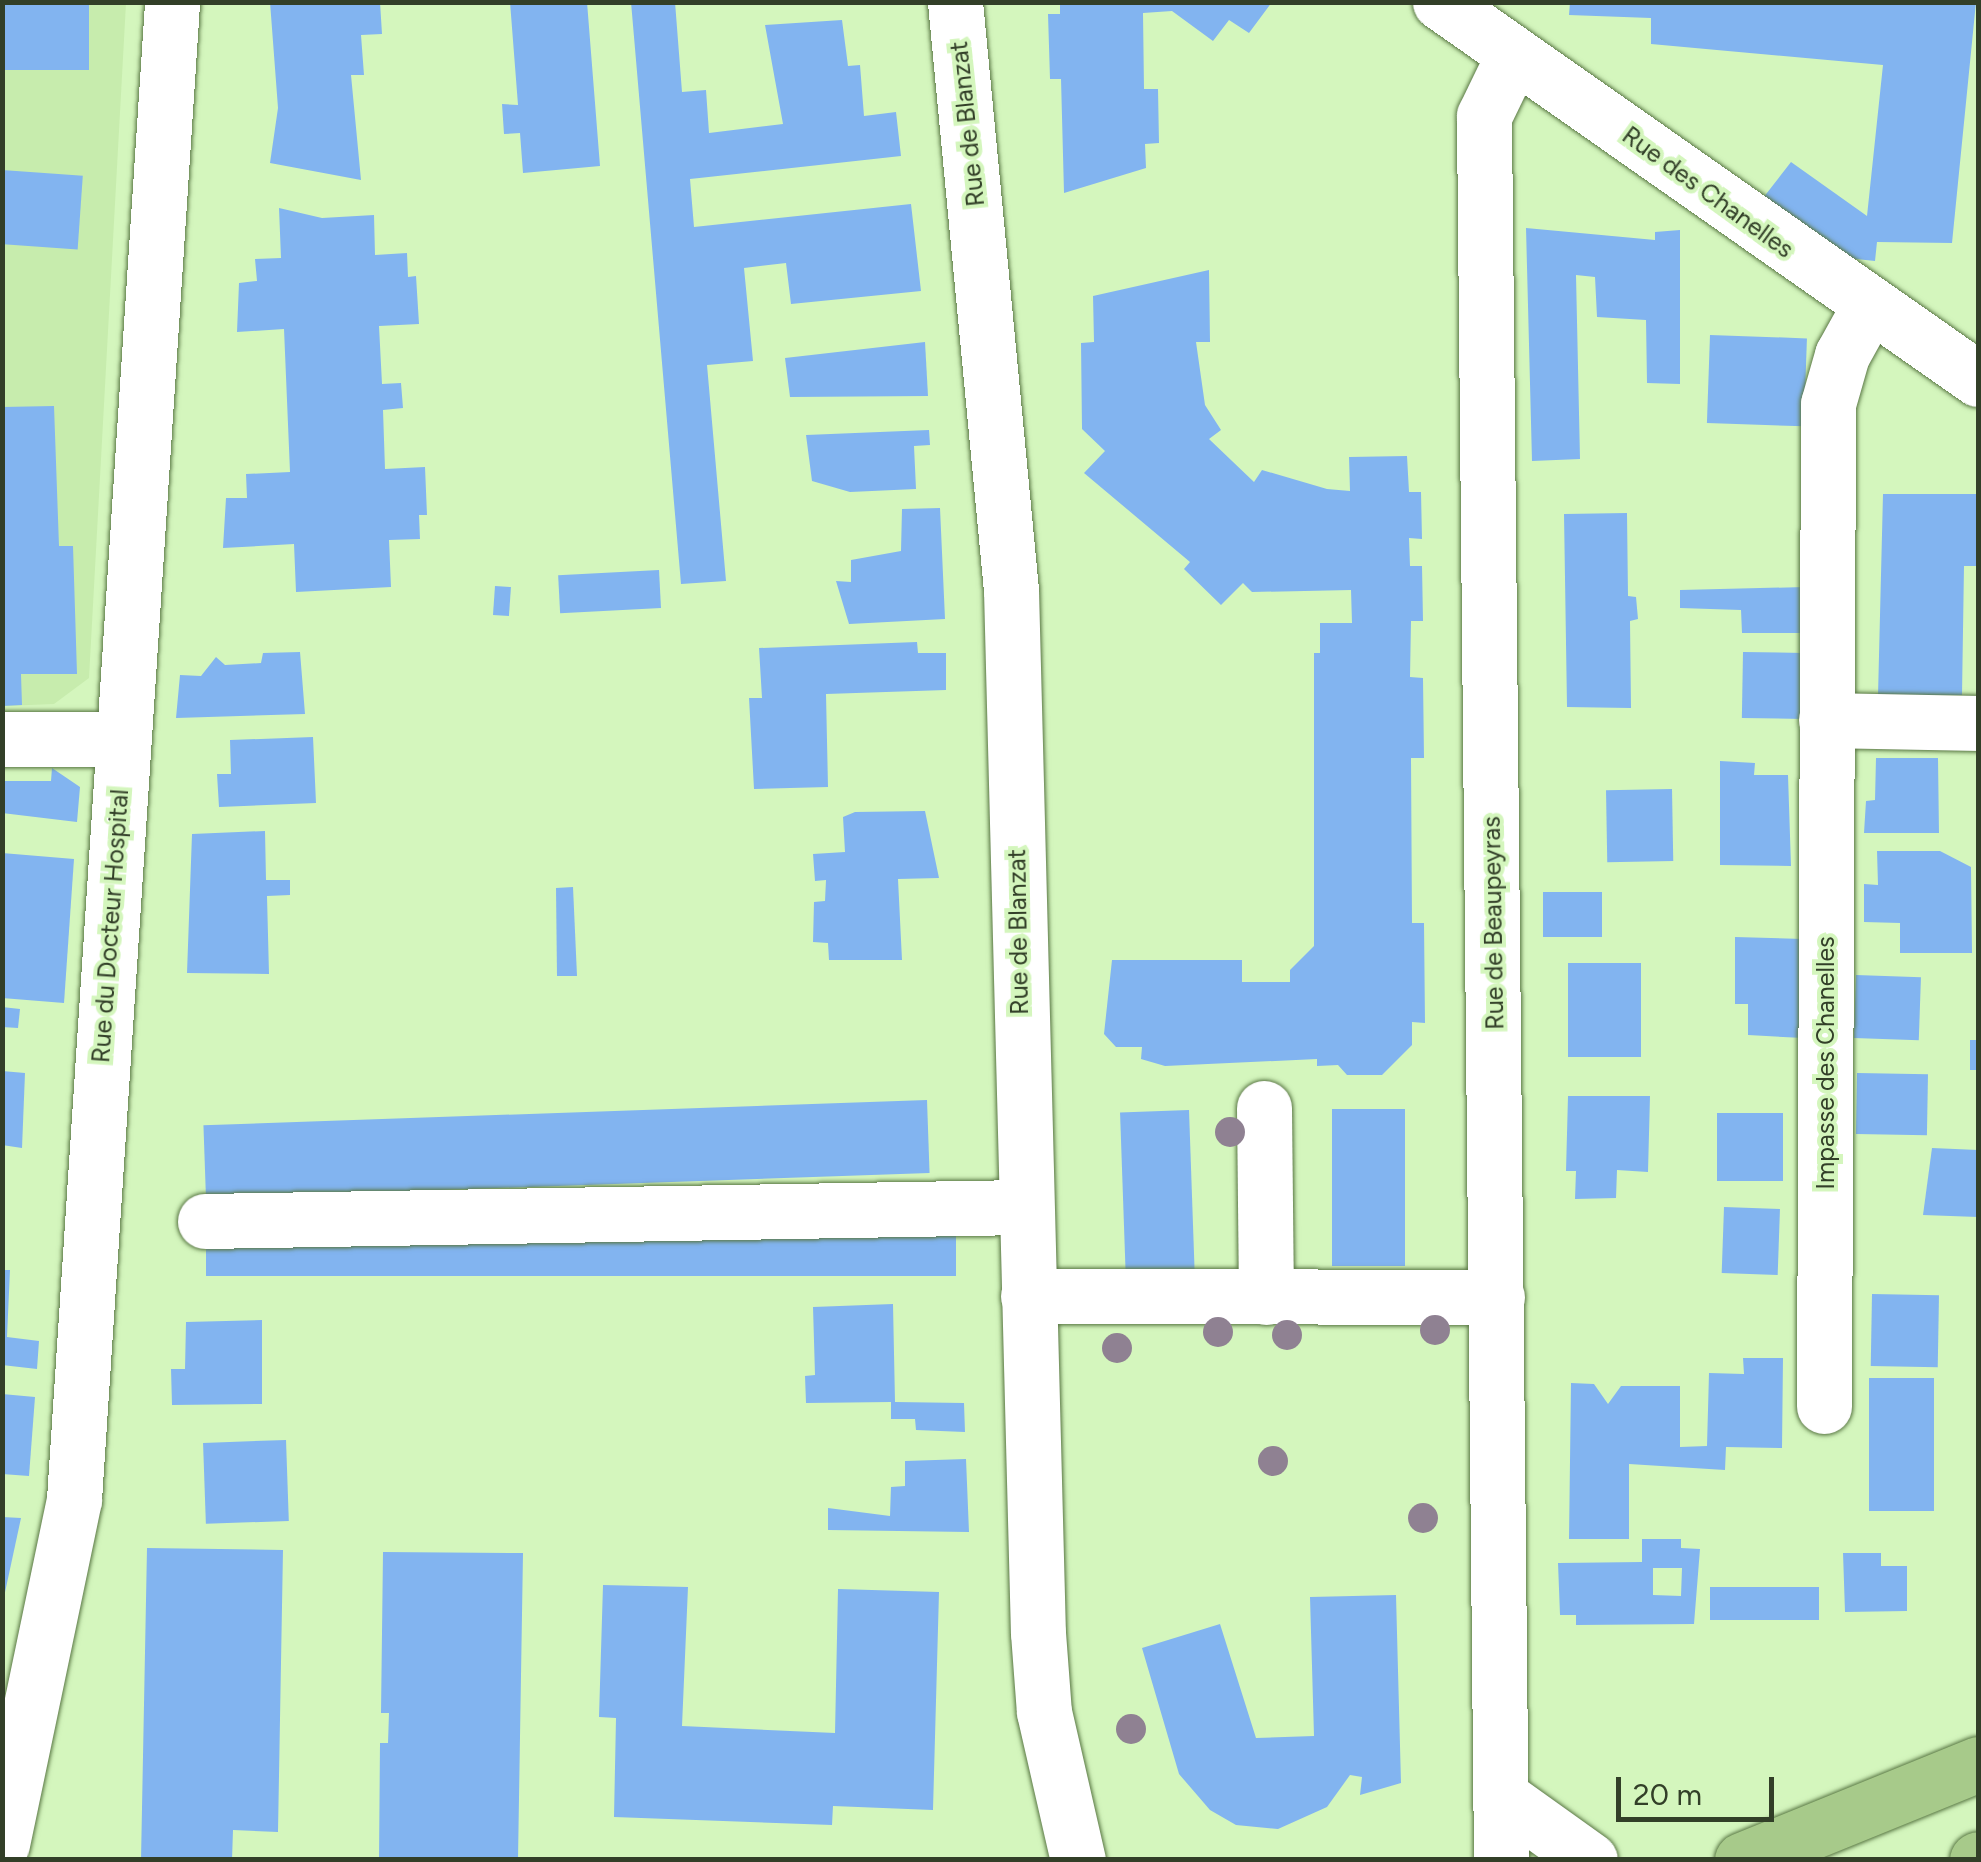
<!DOCTYPE html>
<html>
<head>
<meta charset="utf-8">
<style>
  body { margin:0 }
  #map { position:relative; width:1981px; height:1862px; overflow:hidden; background:#d4f6bd; font-family:Figtree,sans-serif }
  div>[style] { position:absolute }
  .built>* { inset:0; background:#c7ecad }
  .building>* { inset:0; background:#82b4f0; transform-origin:0 0 }
  .roads { filter:drop-shadow(0 0 2px #597744) drop-shadow(0 0 2px #597744) }
  .minor>* { height:55px; margin:-27.5px; padding:0 27.5px; transform-origin:27.5px; border-radius:27.5px; background:#fff }
  .major>* { height:55px; margin:-27.5px; padding:0 27.5px; transform-origin:27.5px; border-radius:27.5px; background:#a7ca8a }
  .trees>* { width:30px; height:30px; margin:-15px; border-radius:50%; background:#8f8192 }
  span { translate:-50% -50%; white-space:nowrap; text-align:center; line-height:1.15; -webkit-text-stroke:8px #d4f6bd; paint-order:stroke }
  .street-label { font-size:25px; color:#323f28 }
  .frame { position:absolute; inset:0; border:5px solid #323f28; pointer-events:none }
  .scale { position:absolute; left:1616px; top:1777px; width:158px; height:45px; box-sizing:border-box; border:5px solid #323f28; border-top:0; padding-left:12px; font-size:30px; line-height:35px; white-space:nowrap; color:#323f28; -webkit-text-stroke:8px #d4f6bd; paint-order:stroke }
</style>
</head>
<body>
<div id="map">
  <div class="built">
    <i style="clip-path:polygon(2px 3px,126px 3px,89px 678px,54px 704px,3px 706px)"></i>
  </div>
  <div class="building">
    <i style="left:2px;top:2px;width:87px;height:68px"></i>
    <i style="clip-path:polygon(270px 2px,380px 2px,382px 34px,361px 35px,364px 75px,351px 75px,361px 180px,270px 163px,278px 108px)"></i>
    <i style="clip-path:polygon(510px 2px,587px 2px,600px 166px,523px 173px,520px 133px,504px 134px,502px 104px,518px 105px)"></i>
    <i style="clip-path:polygon(631px 2px,675px 2px,682px 92px,706px 90px,709px 133px,783px 124px,765px 25px,842px 20px,848px 66px,860px 65px,864px 116px,896px 112px,901px 156px,690px 179px,694px 227px,911px 204px,921px 291px,791px 304px,786px 263px,744px 268px,753px 361px,707px 365px,726px 581px,681px 584px)"></i>
    <i style="clip-path:polygon(1060px 2px,1272px 2px,1249px 33px,1229px 20px,1213px 41px,1172px 11px,1143px 13px,1144px 89px,1158px 89px,1159px 143px,1145px 144px,1146px 168px,1064px 193px,1061px 79px,1050px 79px,1048px 14px,1060px 14px)"></i>
    <i style="clip-path:polygon(1570px 2px,1976px 2px,1952px 243px,1877px 242px,1875px 261px,1847px 258px,1763px 198px,1791px 162px,1867px 216px,1883px 65px,1651px 44px,1651px 18px,1569px 15px)"></i>
    <i style="left:2px;top:170px;width:81px;height:74px;rotate:4deg"></i>
    <i style="clip-path:polygon(279px 208px,322px 218px,374px 215px,375px 255px,407px 253px,408px 277px,416px 276px,419px 324px,379px 326px,382px 384px,401px 383px,403px 408px,383px 410px,385px 469px,425px 467px,427px 515px,419px 515px,420px 539px,389px 540px,391px 587px,296px 592px,294px 544px,223px 548px,226px 498px,247px 498px,246px 474px,290px 472px,284px 329px,237px 332px,239px 283px,257px 281px,255px 259px,281px 258px)"></i>
    <i style="clip-path:polygon(1526px 228px,1655px 240px,1655px 232px,1680px 230px,1680px 384px,1647px 383px,1646px 320px,1597px 317px,1595px 277px,1576px 275px,1580px 459px,1532px 461px)"></i>
    <i style="clip-path:polygon(1209px 270px,1210px 342px,1196px 342px,1205px 405px,1221px 430px,1209px 439px,1254px 482px,1262px 470px,1327px 489px,1350px 491px,1349px 457px,1407px 456px,1409px 492px,1421px 492px,1422px 539px,1409px 538px,1410px 566px,1422px 566px,1423px 621px,1411px 621px,1410px 677px,1423px 678px,1424px 758px,1411px 758px,1412px 923px,1424px 923px,1425px 1023px,1412px 1022px,1412px 1045px,1382px 1075px,1347px 1075px,1338px 1065px,1317px 1066px,1317px 1059px,1165px 1066px,1141px 1059px,1142px 1047px,1116px 1047px,1104px 1034px,1112px 960px,1242px 960px,1242px 982px,1290px 982px,1290px 970px,1314px 946px,1314px 653px,1320px 653px,1320px 623px,1352px 623px,1351px 590px,1252px 592px,1243px 583px,1221px 605px,1184px 569px,1190px 562px,1084px 473px,1105px 451px,1082px 429px,1081px 343px,1094px 342px,1093px 296px)"></i>
    <i style="left:1710px;top:335px;width:97px;height:88px;rotate:2deg"></i>
    <i style="clip-path:polygon(925px 342px,928px 396px,790px 397px,785px 358px)"></i>
    <i style="clip-path:polygon(54px 406px,59px 546px,73px 546px,77px 674px,21px 674px,22px 705px,2px 706px,2px 407px)"></i>
    <i style="clip-path:polygon(929px 430px,930px 445px,914px 446px,916px 489px,850px 492px,812px 481px,806px 435px)"></i>
    <i style="clip-path:polygon(1883px 494px,1978px 494px,1978px 566px,1964px 566px,1962px 695px,1878px 696px)"></i>
    <i style="clip-path:polygon(940px 508px,945px 619px,849px 624px,836px 581px,851px 582px,851px 560px,901px 551px,902px 509px)"></i>
    <i style="clip-path:polygon(1627px 513px,1628px 596px,1636px 597px,1638px 619px,1630px 621px,1631px 708px,1567px 707px,1564px 514px)"></i>
    <i style="left:659px;top:570px;width:38px;height:101px;rotate:87deg"></i>
    <i style="left:495px;top:586px;width:16px;height:29px;rotate:4deg"></i>
    <i style="clip-path:polygon(1805px 587px,1805px 633px,1742px 633px,1741px 610px,1680px 608px,1680px 590px)"></i>
    <i style="clip-path:polygon(917px 642px,918px 653px,946px 653px,946px 690px,826px 694px,828px 787px,754px 789px,749px 698px,762px 698px,759px 648px)"></i>
    <i style="clip-path:polygon(300px 652px,305px 714px,176px 718px,180px 675px,201px 676px,216px 657px,225px 665px,261px 663px,263px 653px)"></i>
    <i style="left:1805px;top:653px;width:66px;height:62px;rotate:91deg"></i>
    <i style="clip-path:polygon(313px 737px,316px 803px,219px 807px,217px 774px,231px 774px,230px 740px)"></i>
    <i style="clip-path:polygon(1876px 758px,1938px 758px,1939px 833px,1864px 833px,1866px 801px,1875px 800px)"></i>
    <i style="clip-path:polygon(1720px 761px,1755px 763px,1754px 775px,1788px 775px,1791px 866px,1720px 865px)"></i>
    <i style="clip-path:polygon(52px 768px,80px 787px,77px 822px,2px 813px,2px 781px,51px 781px)"></i>
    <i style="left:1672px;top:789px;width:72px;height:66px;rotate:89deg"></i>
    <i style="clip-path:polygon(925px 811px,939px 878px,898px 879px,902px 960px,829px 960px,828px 943px,813px 942px,814px 902px,825px 901px,826px 880px,815px 881px,813px 854px,845px 852px,843px 817px,855px 812px)"></i>
    <i style="clip-path:polygon(265px 831px,266px 880px,290px 880px,290px 895px,267px 896px,269px 974px,187px 973px,192px 834px)"></i>
    <i style="clip-path:polygon(1877px 851px,1940px 851px,1971px 867px,1972px 953px,1900px 953px,1900px 923px,1864px 922px,1864px 884px,1878px 885px)"></i>
    <i style="clip-path:polygon(2px 853px,74px 859px,64px 1003px,2px 998px)"></i>
    <i style="clip-path:polygon(573px 887px,577px 976px,557px 976px,556px 888px)"></i>
    <i style="left:1543px;top:892px;width:59px;height:45px"></i>
    <i style="clip-path:polygon(1735px 937px,1803px 939px,1803px 1038px,1748px 1035px,1748px 1004px,1735px 1004px)"></i>
    <i style="left:1568px;top:963px;width:73px;height:94px"></i>
    <i style="left:1856px;top:975px;width:65px;height:63px;rotate:2deg"></i>
    <i style="clip-path:polygon(2px 1007px,20px 1009px,18px 1028px,2px 1027px)"></i>
    <i style="left:1970px;top:1040px;width:8px;height:30px"></i>
    <i style="clip-path:polygon(2px 1071px,25px 1073px,22px 1148px,2px 1145px)"></i>
    <i style="left:1857px;top:1073px;width:71px;height:61px;rotate:1deg"></i>
    <i style="clip-path:polygon(1568px 1096px,1650px 1096px,1648px 1172px,1617px 1170px,1616px 1198px,1575px 1199px,1576px 1171px,1566px 1171px)"></i>
    <i style="left:927px;top:1100px;width:73px;height:724px;rotate:88deg"></i>
    <i style="left:1332px;top:1109px;width:73px;height:157px"></i>
    <i style="left:1189px;top:1110px;width:162px;height:69px;rotate:88deg"></i>
    <i style="left:1717px;top:1113px;width:66px;height:68px"></i>
    <i style="clip-path:polygon(1932px 1148px,1978px 1150px,1978px 1217px,1923px 1215px)"></i>
    <i style="left:1724px;top:1207px;width:56px;height:66px;rotate:2deg"></i>
    <i style="left:956px;top:1231px;width:45px;height:750px;rotate:90deg"></i>
    <i style="clip-path:polygon(2px 1270px,10px 1270px,7px 1337px,39px 1341px,37px 1369px,2px 1365px)"></i>
    <i style="left:1872px;top:1294px;width:67px;height:72px;rotate:1deg"></i>
    <i style="clip-path:polygon(893px 1304px,895px 1402px,964px 1403px,965px 1432px,916px 1430px,915px 1419px,891px 1419px,891px 1402px,806px 1403px,805px 1376px,815px 1375px,813px 1307px)"></i>
    <i style="clip-path:polygon(262px 1320px,262px 1404px,172px 1405px,171px 1369px,185px 1369px,186px 1322px)"></i>
    <i style="clip-path:polygon(1743px 1358px,1783px 1358px,1782px 1448px,1726px 1447px,1725px 1470px,1629px 1464px,1629px 1539px,1569px 1539px,1571px 1383px,1594px 1384px,1608px 1404px,1621px 1386px,1680px 1386px,1680px 1447px,1707px 1446px,1709px 1373px,1744px 1374px)"></i>
    <i style="left:1934px;top:1378px;width:133px;height:65px;rotate:90deg"></i>
    <i style="clip-path:polygon(2px 1394px,35px 1397px,29px 1476px,2px 1474px)"></i>
    <i style="left:286px;top:1440px;width:81px;height:83px;rotate:88deg"></i>
    <i style="clip-path:polygon(966px 1459px,969px 1532px,828px 1530px,828px 1508px,890px 1516px,891px 1487px,905px 1486px,905px 1461px)"></i>
    <i style="clip-path:polygon(2px 1517px,21px 1518px,4px 1597px,2px 1597px)"></i>
    <i style="clip-path:polygon(evenodd,1642px 1539px,1681px 1539px,1681px 1548px,1700px 1549px,1694px 1624px,1576px 1625px,1576px 1615px,1560px 1615px,1558px 1563px,1642px 1562px,1642px 1539px,1653px 1568px,1682px 1568px,1681px 1596px,1653px 1595px,1653px 1568px)"></i>
    <i style="clip-path:polygon(147px 1548px,283px 1550px,278px 1832px,233px 1830px,232px 1860px,141px 1860px)"></i>
    <i style="clip-path:polygon(383px 1552px,523px 1553px,518px 1860px,379px 1860px,380px 1743px,388px 1743px,389px 1713px,381px 1713px)"></i>
    <i style="clip-path:polygon(1843px 1553px,1881px 1553px,1881px 1566px,1907px 1566px,1907px 1611px,1845px 1612px)"></i>
    <i style="clip-path:polygon(603px 1585px,688px 1587px,682px 1726px,835px 1733px,838px 1589px,939px 1592px,933px 1810px,833px 1806px,832px 1825px,614px 1817px,616px 1718px,599px 1717px)"></i>
    <i style="left:1819px;top:1587px;width:33px;height:109px;rotate:90deg"></i>
    <i style="clip-path:polygon(1396px 1595px,1401px 1783px,1360px 1795px,1362px 1777px,1350px 1775px,1327px 1807px,1278px 1829px,1236px 1825px,1210px 1810px,1179px 1774px,1142px 1648px,1220px 1624px,1256px 1738px,1314px 1736px,1310px 1597px)"></i>
  </div>
  <div class="roads">
    <div class="minor">
      <i style="left:955px;top:2px;width:591px;rotate:84.56deg"></i>
      <i style="left:1011px;top:590px;width:1043px;rotate:88.52deg"></i>
      <i style="left:1038px;top:1633px;width:79px;rotate:85.7deg"></i>
      <i style="left:1044px;top:1712px;width:152px;rotate:77.1deg"></i>
      <i style="left:1440px;top:2px;width:657px;rotate:35.02deg"></i>
      <i style="left:1826px;top:720px;width:152px;rotate:1.1deg"></i>
      <i style="left:2px;top:739px;width:120px"></i>
      <i style="left:1264px;top:1108px;width:189px;rotate:89.4deg"></i>
      <i style="left:205px;top:1221px;width:820px;rotate:-0.98deg"></i>
      <i style="left:1028px;top:1296px;width:469px;rotate:0.1deg"></i>
      <i style="left:1824px;top:1406px;width:1002px;rotate:-89.77deg"></i>
      <i style="left:1828px;top:404px;width:51px;rotate:-74.1deg"></i>
      <i style="left:1842px;top:355px;width:54px;rotate:-61deg"></i>
      <i style="left:1502px;top:1797px;width:108px;rotate:35.6deg"></i>
      <i style="left:2px;top:1844px;width:352px;rotate:-78.2deg"></i>
      <i style="left:74px;top:1499px;width:1500px;rotate:-86.25deg"></i>
      <i style="left:1501px;top:1860px;width:1744px;rotate:-90.56deg"></i>
      <i style="left:1484px;top:116px;width:67px;rotate:-64.2deg"></i>
    </div>
    <div class="major">
      <i style="left:1742px;top:1860px;width:255px;rotate:-22.1deg"></i>
      <i style="left:1977px;top:1860px;width:1px;rotate:-45deg"></i>
    </div>
  </div>
  <div class="trees">
    <i style="left:1230px;top:1132px"></i>
    <i style="left:1435px;top:1330px"></i>
    <i style="left:1218px;top:1332px"></i>
    <i style="left:1287px;top:1335px"></i>
    <i style="left:1117px;top:1348px"></i>
    <i style="left:1273px;top:1461px"></i>
    <i style="left:1423px;top:1518px"></i>
    <i style="left:1131px;top:1729px"></i>
  </div>
  <div class="street-label">
    <span style="left:967px;top:124px;rotate:-96deg">Rue de Blanzat</span>
    <span style="left:1708px;top:192px;rotate:36deg">Rue des Chanelles</span>
    <span style="left:1493px;top:923px;rotate:-91deg">Rue de Beaupeyras</span>
    <span style="left:110px;top:926px;rotate:-86deg">Rue du Docteur Hospital</span>
    <span style="left:1018px;top:932px;rotate:-91deg">Rue de Blanzat</span>
    <span style="left:1825px;top:1063px;rotate:-90deg">Impasse des Chanelles</span>
  </div>
  <div class="frame"></div>
  <div class="scale">20 m</div>
</div>
</body>
</html>
